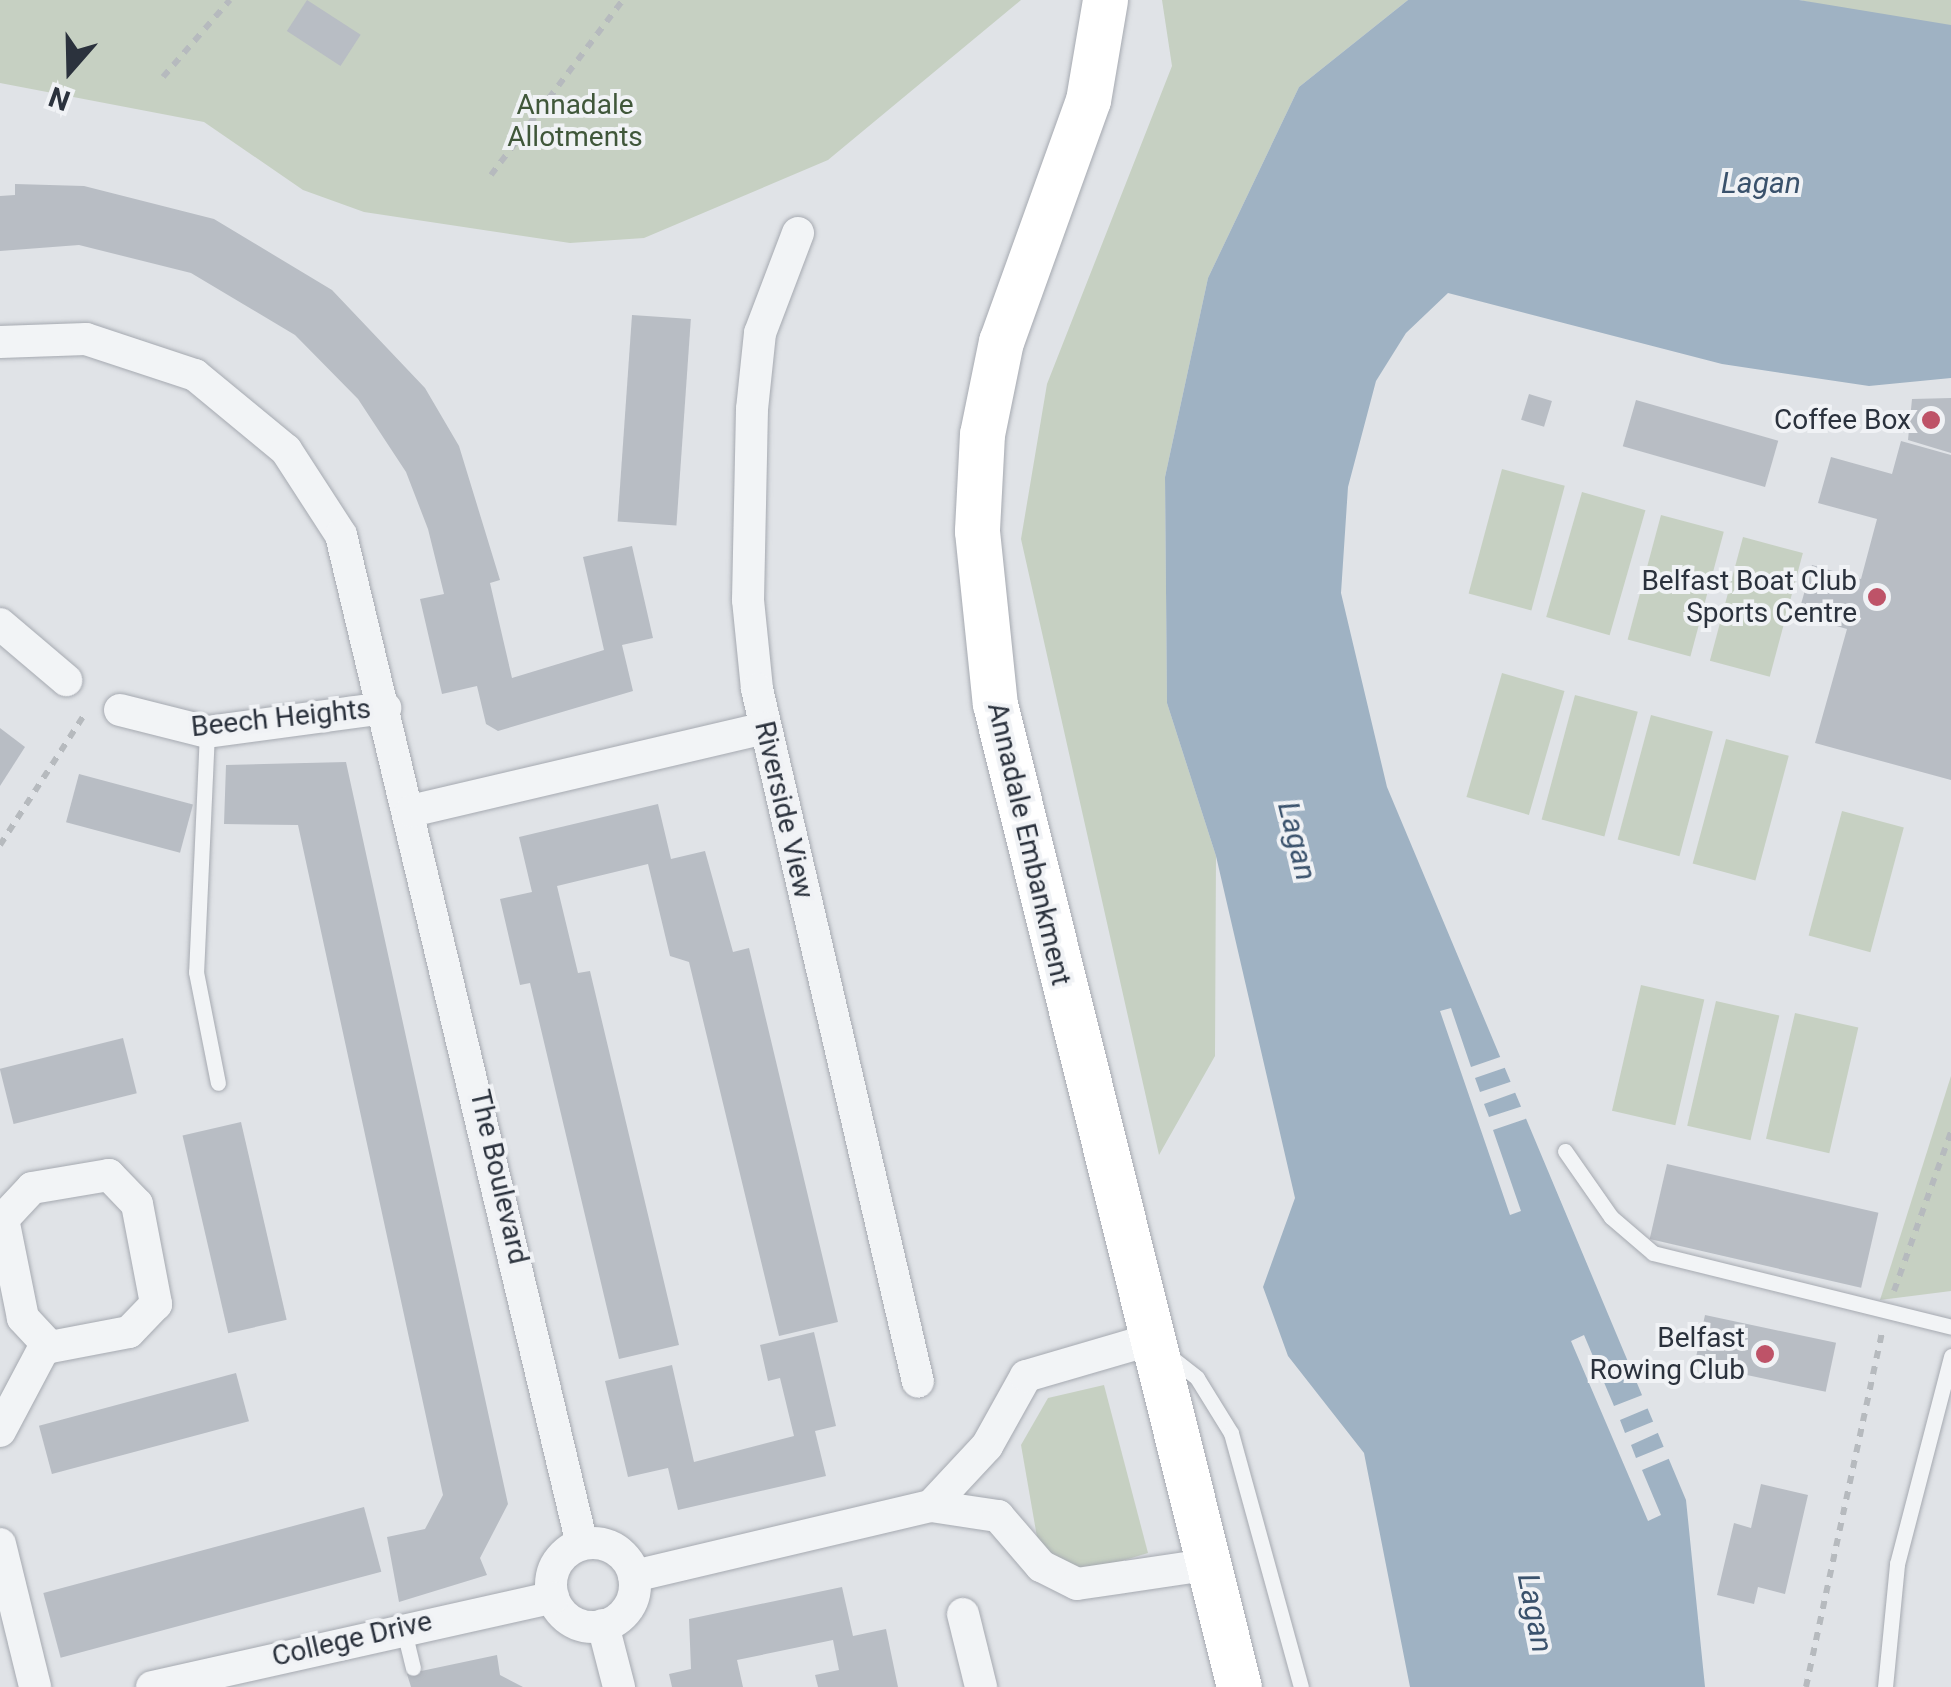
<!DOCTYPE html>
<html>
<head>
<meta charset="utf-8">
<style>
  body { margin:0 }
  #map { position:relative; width:1951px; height:1687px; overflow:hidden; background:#e0e3e7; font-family:Roboto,sans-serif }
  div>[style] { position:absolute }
  .green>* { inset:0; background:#c6d0c2; transform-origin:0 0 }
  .water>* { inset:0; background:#9fb2c3 }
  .pier>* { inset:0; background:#e0e3e7 }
  .building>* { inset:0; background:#b8bdc4; transform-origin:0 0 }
  .path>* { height:6px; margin-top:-3px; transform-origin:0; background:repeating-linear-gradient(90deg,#b6babe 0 8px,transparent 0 16px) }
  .roads { filter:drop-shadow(0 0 2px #a6aab1) drop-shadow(0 0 2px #a6aab1) }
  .lane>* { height:15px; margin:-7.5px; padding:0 7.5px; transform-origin:7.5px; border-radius:7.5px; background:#f2f4f6 }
  .street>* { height:32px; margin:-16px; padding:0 16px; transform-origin:16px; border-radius:16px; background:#f2f4f6 }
  .street>.ring { margin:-16px; padding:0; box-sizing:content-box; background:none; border:32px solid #f2f4f6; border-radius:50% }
  .secondary>* { height:45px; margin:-22.5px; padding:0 22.5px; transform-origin:22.5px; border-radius:22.5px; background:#fff }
  .dots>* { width:28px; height:28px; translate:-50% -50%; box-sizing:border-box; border:5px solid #f0f2f5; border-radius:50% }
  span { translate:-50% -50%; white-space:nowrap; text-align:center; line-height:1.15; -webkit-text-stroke:8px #f0f2f5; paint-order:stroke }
  .park-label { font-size:28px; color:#40573a }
  .poi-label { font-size:28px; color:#2b323d }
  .right { translate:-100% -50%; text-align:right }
  .street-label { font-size:28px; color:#2b323d }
  .water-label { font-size:30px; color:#3a526c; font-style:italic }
  .north { position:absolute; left:20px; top:20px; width:100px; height:100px; -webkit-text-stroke:8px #f0f2f5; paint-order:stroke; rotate:200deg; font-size:28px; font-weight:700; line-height:40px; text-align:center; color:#2b323d }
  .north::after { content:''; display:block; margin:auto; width:35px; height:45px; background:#2b323d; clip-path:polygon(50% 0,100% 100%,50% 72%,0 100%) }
</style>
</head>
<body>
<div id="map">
  <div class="green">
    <i style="clip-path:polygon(0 0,1021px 0,828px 160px,644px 238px,570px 243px,364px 212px,303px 190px,204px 122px,0 83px)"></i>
    <i style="clip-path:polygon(1162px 0,1408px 0,1299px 87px,1208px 278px,1165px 477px,1167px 703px,1216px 856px,1215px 1056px,1159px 1155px,1021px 539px,1047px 384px,1172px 66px)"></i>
    <i style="clip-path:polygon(1799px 0,1951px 0,1951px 25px,1910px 24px)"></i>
    <i style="left:1502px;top:469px;width:65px;height:129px;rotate:15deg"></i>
    <i style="left:1582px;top:492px;width:66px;height:130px;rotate:16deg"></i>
    <i style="left:1661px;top:515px;width:65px;height:129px;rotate:15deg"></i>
    <i style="left:1743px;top:537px;width:62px;height:128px;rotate:15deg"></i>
    <i style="left:1502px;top:673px;width:65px;height:129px;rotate:16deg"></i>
    <i style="left:1575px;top:695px;width:65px;height:129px;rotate:15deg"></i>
    <i style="left:1651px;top:715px;width:64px;height:129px;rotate:15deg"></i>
    <i style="left:1726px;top:739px;width:65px;height:129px;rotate:15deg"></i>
    <i style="left:1842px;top:811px;width:64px;height:129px;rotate:15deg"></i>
    <i style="left:1641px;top:985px;width:65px;height:129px;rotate:13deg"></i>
    <i style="left:1716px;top:1001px;width:65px;height:128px;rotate:13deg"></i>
    <i style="left:1795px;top:1013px;width:65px;height:129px;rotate:13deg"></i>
    <i style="clip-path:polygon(1951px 1076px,1951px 1291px,1880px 1300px)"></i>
    <i style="clip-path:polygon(1104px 1385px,1148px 1553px,1085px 1572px,1057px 1560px,1037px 1537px,1021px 1445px,1048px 1398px)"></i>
  </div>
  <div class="water">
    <i style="clip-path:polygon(1408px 0,1799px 0,1951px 25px,1951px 378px,1869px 386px,1722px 364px,1448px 293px,1406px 333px,1376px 381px,1348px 487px,1341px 593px,1387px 787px,1686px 1500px,1705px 1687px,1410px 1687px,1364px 1453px,1288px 1356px,1263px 1287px,1295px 1198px,1216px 856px,1167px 703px,1165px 477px,1208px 278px,1299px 87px)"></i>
  </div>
  <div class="pier">
    <i style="clip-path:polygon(1451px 1008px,1471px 1067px,1503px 1056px,1507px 1067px,1475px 1078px,1480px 1092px,1513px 1081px,1517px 1092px,1484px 1104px,1489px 1117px,1523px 1106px,1528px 1118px,1493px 1130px,1521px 1211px,1510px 1215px,1440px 1011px)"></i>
    <i style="clip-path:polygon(1584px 1335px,1614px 1406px,1645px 1394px,1651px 1407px,1620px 1420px,1625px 1433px,1657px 1420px,1662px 1431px,1631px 1445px,1636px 1458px,1668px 1445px,1673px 1457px,1642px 1470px,1661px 1515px,1648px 1521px,1571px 1341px)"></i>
  </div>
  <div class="building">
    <i style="left:307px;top:0;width:64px;height:37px;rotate:33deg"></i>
    <i style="clip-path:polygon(15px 184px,84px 186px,214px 219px,332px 290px,425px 388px,459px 446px,500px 580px,490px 583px,512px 678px,604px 650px,583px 557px,632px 546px,653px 638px,622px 645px,633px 691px,498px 731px,486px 724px,477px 686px,442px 694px,420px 599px,444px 594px,428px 529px,406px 472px,358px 399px,295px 335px,191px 273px,79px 245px,0 251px,0 196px,15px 195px)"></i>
    <i style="left:632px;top:315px;width:59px;height:207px;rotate:4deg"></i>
    <i style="left:1529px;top:394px;width:24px;height:27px;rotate:17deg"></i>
    <i style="clip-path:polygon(1951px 398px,1951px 453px,1908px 440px,1912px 399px)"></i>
    <i style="left:1636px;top:400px;width:148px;height:48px;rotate:16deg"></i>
    <i style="clip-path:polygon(1901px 441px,1951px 455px,1951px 780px,1815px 743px,1847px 629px,1798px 615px,1812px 565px,1861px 579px,1877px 519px,1818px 503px,1831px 457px,1892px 474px)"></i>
    <i style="clip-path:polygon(0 728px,25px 747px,0 786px)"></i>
    <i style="clip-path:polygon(346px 762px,508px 1504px,480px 1558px,487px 1575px,399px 1602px,387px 1537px,425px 1529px,443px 1495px,298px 825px,224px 824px,226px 765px)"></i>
    <i style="left:79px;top:774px;width:118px;height:50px;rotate:15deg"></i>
    <i style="clip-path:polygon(658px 804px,671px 859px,705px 851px,733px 952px,749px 948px,838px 1322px,779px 1336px,689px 962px,670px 956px,648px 864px,557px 886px,578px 973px,590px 971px,679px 1345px,619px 1359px,530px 983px,520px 985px,500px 899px,532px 892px,519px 837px)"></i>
    <i style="left:123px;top:1038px;width:57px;height:127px;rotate:76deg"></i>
    <i style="left:241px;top:1122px;width:203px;height:60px;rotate:77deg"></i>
    <i style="left:1667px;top:1164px;width:217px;height:77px;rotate:13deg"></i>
    <i style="left:1705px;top:1315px;width:134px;height:50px;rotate:12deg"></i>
    <i style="clip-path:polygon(814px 1332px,836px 1426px,815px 1431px,826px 1476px,678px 1510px,668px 1468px,628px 1477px,605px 1381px,672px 1365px,694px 1462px,794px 1436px,780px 1378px,768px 1381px,760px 1345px)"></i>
    <i style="left:236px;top:1373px;width:50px;height:204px;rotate:75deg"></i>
    <i style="clip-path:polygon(1761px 1484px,1808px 1495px,1785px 1594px,1758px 1587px,1754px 1604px,1717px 1595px,1734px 1523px,1751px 1528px)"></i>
    <i style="left:364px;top:1507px;width:67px;height:332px;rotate:75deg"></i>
    <i style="clip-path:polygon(842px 1587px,853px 1636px,886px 1629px,898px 1687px,818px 1687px,815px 1675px,839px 1670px,833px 1640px,737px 1660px,743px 1687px,672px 1687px,669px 1674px,691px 1669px,689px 1619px)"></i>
    <i style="clip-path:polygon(497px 1655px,500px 1675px,523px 1687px,411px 1687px,407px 1674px)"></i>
  </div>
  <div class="path">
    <i style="left:163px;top:77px;width:102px;rotate:-49deg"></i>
    <i style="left:491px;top:175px;width:219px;rotate:-53deg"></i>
    <i style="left:0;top:845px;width:155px;rotate:-57.1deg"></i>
    <i style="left:1894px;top:1291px;width:169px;rotate:-70.3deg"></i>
    <i style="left:1806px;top:1687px;width:364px;rotate:-77.9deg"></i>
  </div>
  <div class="roads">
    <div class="lane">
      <i style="left:207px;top:732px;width:240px;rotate:92.6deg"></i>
      <i style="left:196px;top:972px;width:113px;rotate:78.8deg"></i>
      <i style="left:1565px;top:1151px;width:80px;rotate:55.1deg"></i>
      <i style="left:1611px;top:1217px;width:55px;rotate:40.6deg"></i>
      <i style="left:1653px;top:1253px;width:307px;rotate:13.9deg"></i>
      <i style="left:1168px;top:1355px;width:37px;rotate:38deg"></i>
      <i style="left:1197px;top:1378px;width:65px;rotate:58.3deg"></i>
      <i style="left:1231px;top:1433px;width:263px;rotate:74.6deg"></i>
      <i style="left:403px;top:1627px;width:42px;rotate:76.3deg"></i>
      <i style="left:1885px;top:1687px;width:124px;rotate:-84.4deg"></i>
      <i style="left:1897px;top:1564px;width:215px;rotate:-75.4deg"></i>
    </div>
    <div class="street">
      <i style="left:798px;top:233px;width:107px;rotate:110.8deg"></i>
      <i style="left:760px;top:333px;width:76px;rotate:96deg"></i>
      <i style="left:752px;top:409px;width:191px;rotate:91.2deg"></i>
      <i style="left:748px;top:600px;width:89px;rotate:84.2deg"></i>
      <i style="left:757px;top:689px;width:711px;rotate:76.92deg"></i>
      <i style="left:0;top:342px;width:86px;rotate:-2deg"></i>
      <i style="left:86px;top:339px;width:115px;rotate:18.3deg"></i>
      <i style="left:195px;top:375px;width:118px;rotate:39.5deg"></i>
      <i style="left:286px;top:450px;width:101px;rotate:57.1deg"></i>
      <i style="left:341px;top:535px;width:1037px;rotate:76.57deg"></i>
      <i style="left:0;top:624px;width:87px;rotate:40.3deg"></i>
      <i style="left:120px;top:710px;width:90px;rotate:14.2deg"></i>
      <i style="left:207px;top:732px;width:180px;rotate:-7.7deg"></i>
      <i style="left:411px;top:811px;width:363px;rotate:-13.2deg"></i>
      <i style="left:109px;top:1175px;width:40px;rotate:46deg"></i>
      <i style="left:137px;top:1204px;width:102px;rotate:79.2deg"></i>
      <i style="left:156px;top:1304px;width:39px;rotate:134deg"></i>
      <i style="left:129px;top:1332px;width:80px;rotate:169.2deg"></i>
      <i style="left:50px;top:1347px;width:40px;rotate:-133deg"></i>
      <i style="left:23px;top:1318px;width:101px;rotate:-101.4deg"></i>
      <i style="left:3px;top:1219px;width:42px;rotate:-46.9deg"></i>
      <i style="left:32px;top:1188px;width:78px;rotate:-9.6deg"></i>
      <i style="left:0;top:1431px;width:98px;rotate:-62.1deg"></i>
      <i style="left:931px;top:1506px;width:82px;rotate:-47deg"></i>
      <i style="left:987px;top:1446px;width:80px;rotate:-60.9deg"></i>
      <i style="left:1026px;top:1376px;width:128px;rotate:-16.3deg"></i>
      <i class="ring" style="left:551px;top:1543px;width:52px;height:52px"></i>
      <i style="left:0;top:1544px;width:147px;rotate:76.2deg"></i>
      <i style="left:634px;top:1576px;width:305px;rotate:-13.3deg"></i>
      <i style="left:931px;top:1506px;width:68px;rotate:8.5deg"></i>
      <i style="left:998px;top:1516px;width:66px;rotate:49.3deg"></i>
      <i style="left:1041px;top:1566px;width:40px;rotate:26.6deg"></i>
      <i style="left:1077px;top:1584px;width:130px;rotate:-8.4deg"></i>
      <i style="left:963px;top:1614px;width:75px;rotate:76.1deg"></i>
      <i style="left:603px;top:1625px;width:64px;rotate:75.5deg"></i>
      <i style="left:152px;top:1687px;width:411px;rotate:-12.6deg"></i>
    </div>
    <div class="secondary">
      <i style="left:1105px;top:0;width:101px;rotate:99.6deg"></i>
      <i style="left:1088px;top:100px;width:256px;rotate:109.8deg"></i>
      <i style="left:1001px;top:341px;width:95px;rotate:101.5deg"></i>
      <i style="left:982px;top:434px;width:97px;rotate:93deg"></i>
      <i style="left:977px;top:531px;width:174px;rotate:84.1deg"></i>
      <i style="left:995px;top:704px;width:1013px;rotate:76.06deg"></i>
    </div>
  </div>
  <div class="dots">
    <i style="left:1931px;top:420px;background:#be5368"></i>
    <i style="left:1877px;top:597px;background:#be5368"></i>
    <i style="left:1765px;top:1354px;background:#be5368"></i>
  </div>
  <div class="park-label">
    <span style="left:575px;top:121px">Annadale<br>Allotments</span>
  </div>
  <div class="poi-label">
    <span class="right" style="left:1911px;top:420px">Coffee Box</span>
    <span class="right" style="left:1857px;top:597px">Belfast Boat Club<br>Sports Centre</span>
    <span class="right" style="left:1745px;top:1354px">Belfast<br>Rowing Club</span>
  </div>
  <div class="street-label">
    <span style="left:281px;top:718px;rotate:-6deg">Beech Heights</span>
    <span style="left:784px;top:810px;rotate:77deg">Riverside View</span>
    <span style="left:1029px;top:844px;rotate:77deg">Annadale Embankment</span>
    <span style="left:499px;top:1177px;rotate:77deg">The Boulevard</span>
    <span style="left:352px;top:1639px;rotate:-13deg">College Drive</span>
  </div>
  <div class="water-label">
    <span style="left:1761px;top:183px">Lagan</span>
    <span style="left:1297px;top:841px;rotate:76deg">Lagan</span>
    <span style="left:1535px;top:1613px;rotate:79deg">Lagan</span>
  </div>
  <div class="north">N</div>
</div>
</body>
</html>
